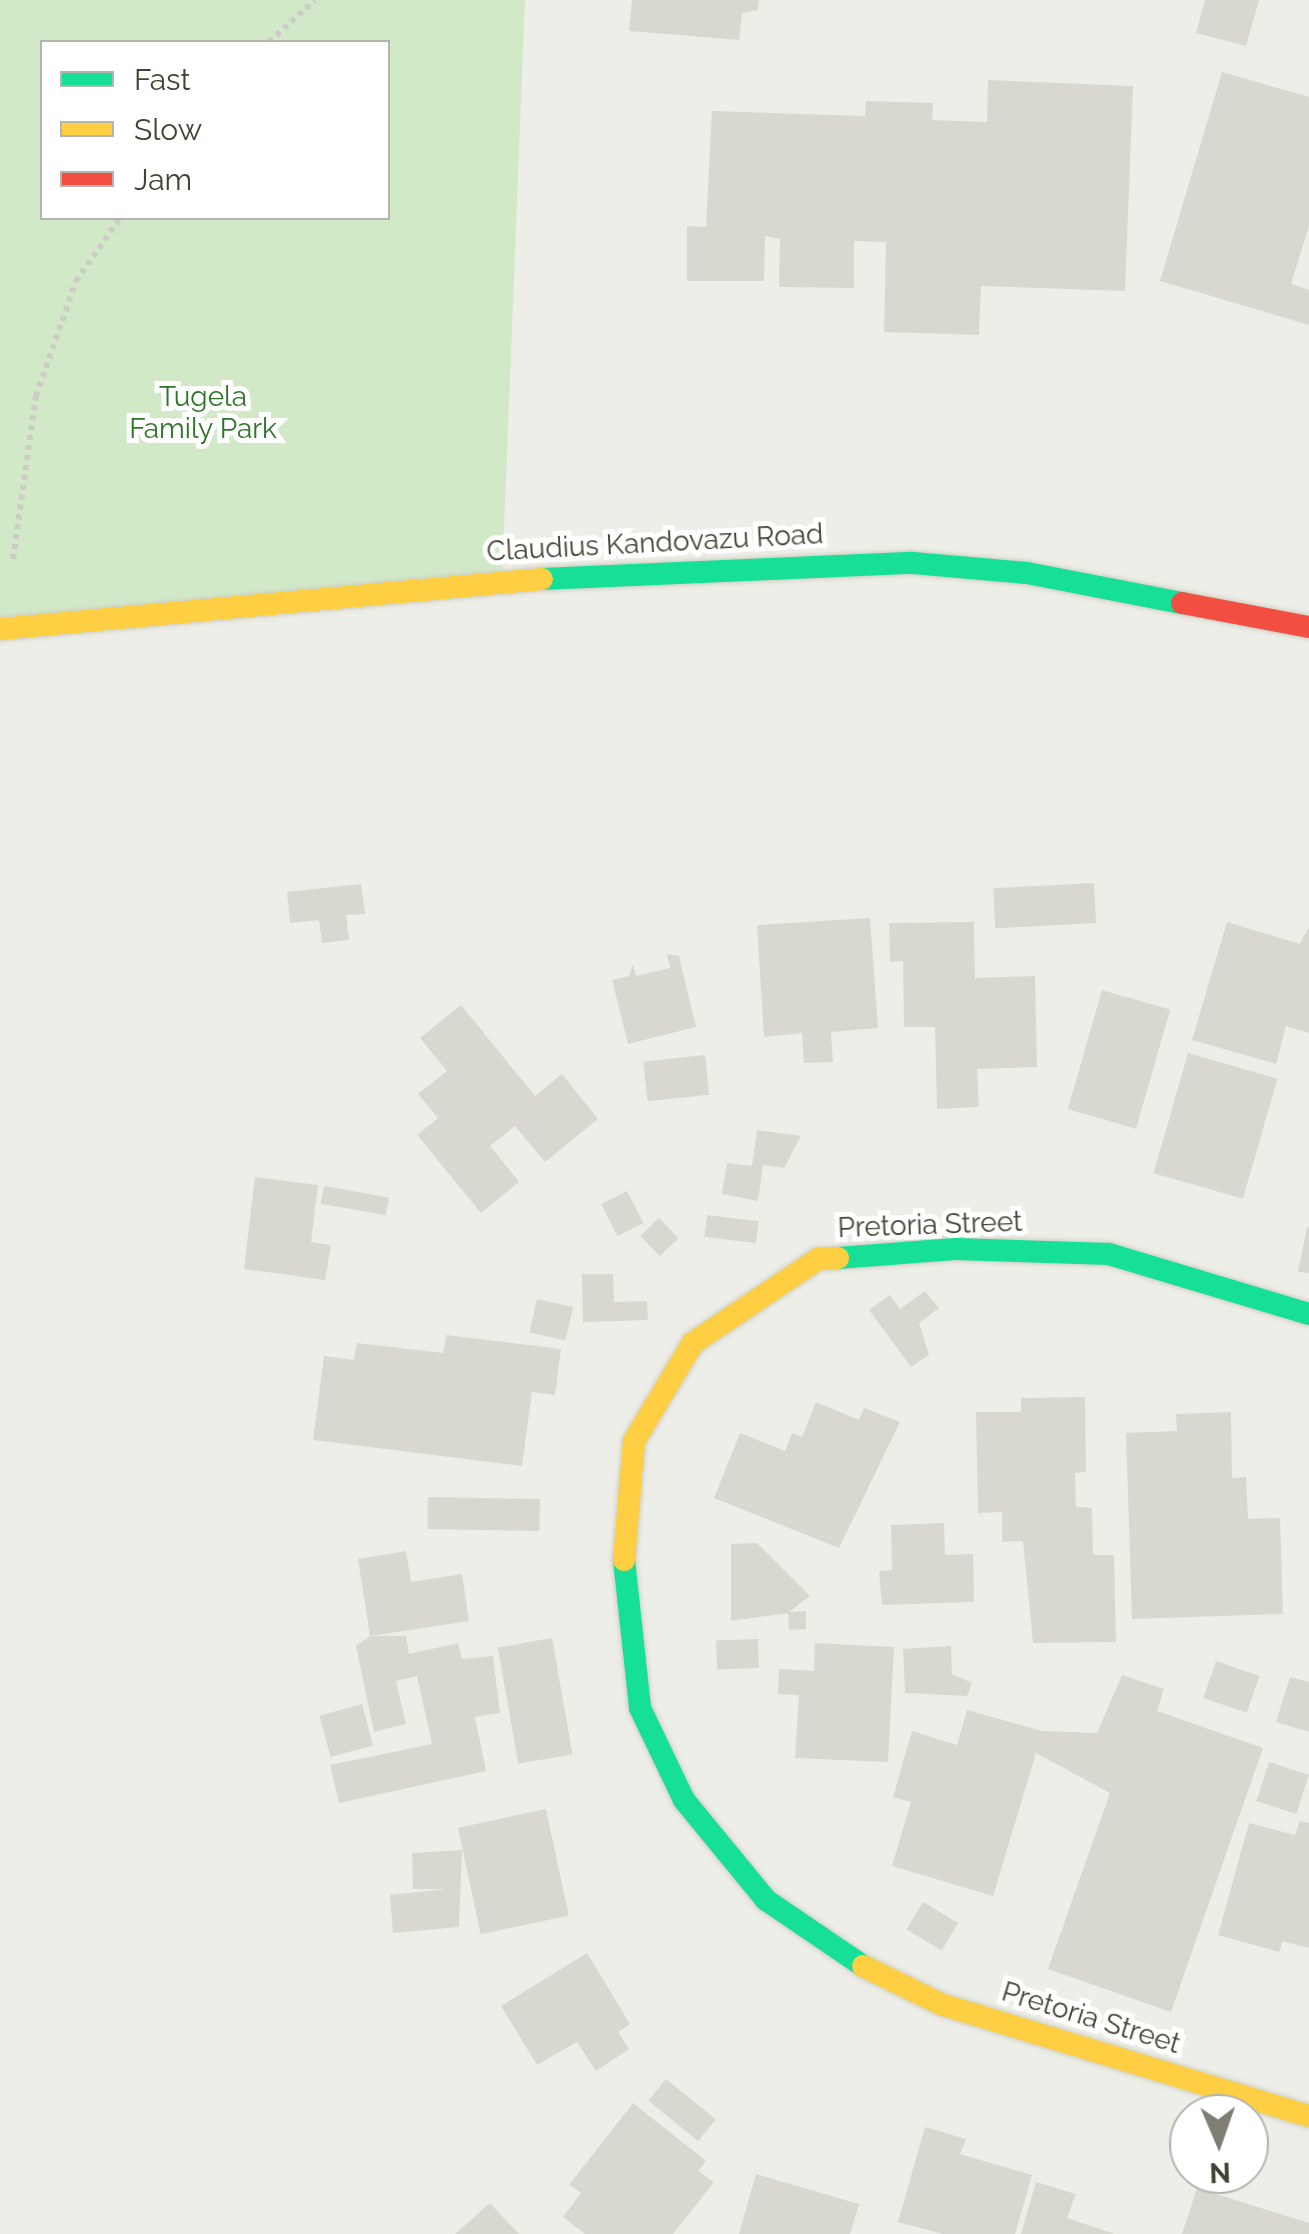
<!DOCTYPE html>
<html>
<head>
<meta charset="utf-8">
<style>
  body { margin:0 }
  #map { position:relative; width:1309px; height:2234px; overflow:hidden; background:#eeeee8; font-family:Raleway,sans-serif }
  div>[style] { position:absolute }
  .green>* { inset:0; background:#d2e9c8 }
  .building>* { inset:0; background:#d8d7d0; transform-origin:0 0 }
  .path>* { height:6px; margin-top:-3px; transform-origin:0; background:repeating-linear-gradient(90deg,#cdccc6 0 5px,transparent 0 10px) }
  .roads { filter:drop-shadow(0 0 2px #cecfc0) drop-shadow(0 0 2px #cecfc0) }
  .fast>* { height:22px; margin:-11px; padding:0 11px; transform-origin:11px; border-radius:11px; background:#16e098 }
  .slow>* { height:22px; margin:-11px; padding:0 11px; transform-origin:11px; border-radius:11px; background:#ffcf43 }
  .jam>* { height:22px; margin:-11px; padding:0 11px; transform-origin:11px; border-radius:11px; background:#f24e42 }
  span { translate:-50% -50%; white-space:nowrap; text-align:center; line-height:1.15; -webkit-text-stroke:10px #fff; paint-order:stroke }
  .park-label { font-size:28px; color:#2f742a }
  .street-label { font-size:28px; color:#444234 }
  .legend { position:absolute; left:40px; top:40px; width:350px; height:180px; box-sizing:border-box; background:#fff; border:2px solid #b4b3ae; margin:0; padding:12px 18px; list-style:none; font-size:30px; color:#444234 }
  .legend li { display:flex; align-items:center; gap:20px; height:50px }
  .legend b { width:50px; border:2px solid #b4b3ae }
  .north { position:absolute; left:1169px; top:2094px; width:100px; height:100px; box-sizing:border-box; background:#fff; border:2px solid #b4b3ae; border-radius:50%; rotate:178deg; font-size:28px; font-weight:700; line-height:40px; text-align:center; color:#444234 }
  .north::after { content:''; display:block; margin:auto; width:35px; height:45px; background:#807e73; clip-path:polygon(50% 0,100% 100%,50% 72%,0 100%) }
</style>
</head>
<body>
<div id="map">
  <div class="green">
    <i style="clip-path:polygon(evenodd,0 0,525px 0,502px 581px,0 629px,0 0,42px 42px,388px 42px,388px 218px,42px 218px,42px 42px)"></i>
  </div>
  <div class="building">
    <i style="clip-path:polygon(632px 0,759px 0,758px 10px,742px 13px,739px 40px,629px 31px)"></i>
    <i style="clip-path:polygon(1205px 0,1259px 0,1246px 46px,1196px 33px)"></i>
    <i style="clip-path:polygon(1222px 72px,1309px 97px,1309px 226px,1291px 284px,1309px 290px,1309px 325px,1160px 281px)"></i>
    <i style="clip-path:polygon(988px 80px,1133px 86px,1125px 291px,981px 286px,979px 335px,884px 332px,886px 242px,854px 241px,854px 288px,779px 287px,780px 239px,765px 236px,764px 281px,687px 281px,687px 226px,706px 227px,712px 111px,865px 116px,866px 101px,933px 103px,932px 120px,987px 122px)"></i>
    <i style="left:1094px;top:883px;width:40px;height:101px;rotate:87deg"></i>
    <i style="clip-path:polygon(361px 884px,365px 914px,346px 915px,349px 940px,322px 943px,319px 920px,290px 923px,287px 892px)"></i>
    <i style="clip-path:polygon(870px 918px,878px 1028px,831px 1032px,833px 1062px,804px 1063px,802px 1033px,764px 1037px,757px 925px)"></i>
    <i style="clip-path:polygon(974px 922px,975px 978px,1035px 976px,1037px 1067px,977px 1069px,979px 1107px,937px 1109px,935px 1027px,904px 1027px,903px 961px,890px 962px,889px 923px)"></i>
    <i style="clip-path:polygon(1227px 922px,1300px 944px,1309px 927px,1309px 1033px,1286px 1026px,1276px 1064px,1192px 1040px)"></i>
    <i style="clip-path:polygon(667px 954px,679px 956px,696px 1027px,628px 1044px,612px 980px,629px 976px,633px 964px,636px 976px,670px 968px)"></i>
    <i style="left:1102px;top:990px;width:71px;height:124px;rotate:16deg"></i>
    <i style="clip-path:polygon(461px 1005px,535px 1096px,562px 1074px,598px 1119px,545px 1162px,515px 1126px,490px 1146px,519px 1182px,481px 1213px,417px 1135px,438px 1118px,418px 1094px,447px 1071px,420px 1038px)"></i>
    <i style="left:1188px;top:1053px;width:93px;height:125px;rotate:16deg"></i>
    <i style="left:705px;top:1055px;width:40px;height:62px;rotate:84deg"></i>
    <i style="clip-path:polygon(757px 1130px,801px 1136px,784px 1168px,763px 1165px,758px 1201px,722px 1194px,727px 1163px,752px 1166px)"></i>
    <i style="clip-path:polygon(255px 1177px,318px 1185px,311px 1242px,331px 1245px,325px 1280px,244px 1269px)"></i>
    <i style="left:324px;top:1186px;width:66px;height:18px;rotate:10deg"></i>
    <i style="left:627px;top:1191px;width:36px;height:29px;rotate:63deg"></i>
    <i style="left:707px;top:1215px;width:52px;height:22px;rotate:7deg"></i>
    <i style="left:659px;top:1218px;width:28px;height:26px;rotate:46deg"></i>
    <i style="clip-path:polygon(1307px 1227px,1309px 1227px,1309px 1273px,1298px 1272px)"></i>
    <i style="clip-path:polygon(582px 1274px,613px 1274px,614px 1302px,647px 1301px,648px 1320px,583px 1322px)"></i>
    <i style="clip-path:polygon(925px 1291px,939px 1308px,919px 1323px,929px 1355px,911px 1367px,869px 1310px,890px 1295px,900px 1309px)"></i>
    <i style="left:537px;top:1299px;width:37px;height:34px;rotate:13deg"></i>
    <i style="clip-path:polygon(446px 1335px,561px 1349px,555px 1395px,532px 1392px,522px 1466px,313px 1440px,324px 1356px,354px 1360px,357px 1343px,443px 1353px)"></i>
    <i style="clip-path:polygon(1085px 1397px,1086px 1472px,1075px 1473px,1076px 1507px,1092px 1508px,1093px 1555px,1114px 1555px,1116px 1642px,1033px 1643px,1023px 1541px,1002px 1542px,1002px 1512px,978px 1513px,976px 1412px,1021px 1412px,1021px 1398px)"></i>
    <i style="clip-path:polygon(816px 1402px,859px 1420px,864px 1408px,900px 1422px,839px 1548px,714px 1498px,740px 1433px,785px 1451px,792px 1433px,802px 1437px)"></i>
    <i style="clip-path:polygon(1231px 1412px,1232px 1478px,1246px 1477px,1248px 1519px,1280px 1518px,1283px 1614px,1132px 1619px,1126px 1433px,1177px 1431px,1176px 1414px)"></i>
    <i style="left:428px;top:1497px;width:112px;height:32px;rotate:1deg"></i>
    <i style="clip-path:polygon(944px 1523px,945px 1555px,973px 1554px,974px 1602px,882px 1605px,879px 1571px,892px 1570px,891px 1525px)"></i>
    <i style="clip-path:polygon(757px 1543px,810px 1596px,789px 1612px,806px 1611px,806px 1629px,789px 1630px,788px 1613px,731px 1621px,731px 1544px)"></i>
    <i style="clip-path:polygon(406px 1551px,411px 1582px,462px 1574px,469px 1621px,370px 1636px,358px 1559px)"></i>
    <i style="clip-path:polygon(370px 1636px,406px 1636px,409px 1654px,458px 1643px,462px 1659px,493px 1656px,500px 1713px,475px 1717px,486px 1771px,339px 1803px,330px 1765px,432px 1744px,417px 1676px,396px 1681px,406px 1724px,374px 1732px,356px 1646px)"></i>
    <i style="left:552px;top:1638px;width:118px;height:55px;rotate:80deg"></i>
    <i style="left:758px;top:1639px;width:29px;height:42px;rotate:88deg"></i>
    <i style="clip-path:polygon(815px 1643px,894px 1647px,888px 1762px,795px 1758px,799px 1695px,778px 1694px,779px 1669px,814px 1671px)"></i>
    <i style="clip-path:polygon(951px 1646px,952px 1674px,972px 1683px,967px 1696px,905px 1693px,903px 1649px)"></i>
    <i style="left:1216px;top:1661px;width:46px;height:39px;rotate:19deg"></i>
    <i style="clip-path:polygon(1122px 1675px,1164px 1689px,1157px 1711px,1263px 1748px,1171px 2012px,1048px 1969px,1110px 1793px,1036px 1753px,993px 1896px,892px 1866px,911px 1802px,893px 1797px,912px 1731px,957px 1745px,967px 1710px,1042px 1731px,1097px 1733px)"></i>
    <i style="clip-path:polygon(1290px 1677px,1309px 1682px,1309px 1732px,1276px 1722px)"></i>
    <i style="left:362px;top:1704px;width:43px;height:44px;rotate:75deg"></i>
    <i style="left:1269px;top:1762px;width:42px;height:41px;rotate:18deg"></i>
    <i style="left:546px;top:1809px;width:109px;height:90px;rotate:78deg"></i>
    <i style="clip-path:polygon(1300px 1821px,1309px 1823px,1309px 1948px,1283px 1941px,1279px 1952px,1218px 1935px,1249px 1823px,1295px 1835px)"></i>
    <i style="clip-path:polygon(462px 1850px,459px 1927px,393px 1933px,390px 1895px,446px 1889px,413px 1889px,412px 1853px)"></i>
    <i style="left:923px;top:1902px;width:41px;height:32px;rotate:31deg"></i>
    <i style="clip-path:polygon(587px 1953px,630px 2024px,618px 2032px,629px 2049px,596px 2071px,577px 2042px,537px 2065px,501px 2006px)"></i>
    <i style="left:666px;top:2079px;width:64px;height:28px;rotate:39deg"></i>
    <i style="clip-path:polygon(633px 2103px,706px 2161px,698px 2171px,714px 2182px,673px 2234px,585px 2234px,563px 2217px,581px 2193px,569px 2185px)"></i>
    <i style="clip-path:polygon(925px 2127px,966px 2139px,960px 2154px,1032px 2175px,1015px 2234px,943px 2234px,898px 2222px)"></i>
    <i style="clip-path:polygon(756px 2174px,859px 2204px,850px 2234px,739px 2234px)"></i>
    <i style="clip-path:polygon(1036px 2182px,1076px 2194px,1067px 2218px,1115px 2234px,1021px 2234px)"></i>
    <i style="clip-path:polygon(1197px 2188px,1309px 2223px,1309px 2234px,1182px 2234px)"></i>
    <i style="clip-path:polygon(490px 2203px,519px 2234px,455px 2234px)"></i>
  </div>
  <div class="path">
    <i style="left:269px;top:42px;width:62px;rotate:-42.4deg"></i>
    <i style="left:13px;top:559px;width:165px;rotate:-82deg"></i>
    <i style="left:36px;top:396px;width:122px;rotate:-70.8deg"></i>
    <i style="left:76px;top:281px;width:77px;rotate:-55.1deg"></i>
  </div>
  <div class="roads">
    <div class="fast">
      <i style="left:542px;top:579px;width:371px;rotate:-2.5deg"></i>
      <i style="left:913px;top:563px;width:114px;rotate:5deg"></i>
      <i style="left:1027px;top:573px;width:158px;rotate:11deg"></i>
      <i style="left:838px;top:1258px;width:117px;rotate:-4.4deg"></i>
      <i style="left:955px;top:1249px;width:154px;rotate:1.9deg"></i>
      <i style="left:1109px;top:1254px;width:209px;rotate:16.7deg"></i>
      <i style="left:624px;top:1560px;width:149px;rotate:83.8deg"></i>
      <i style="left:640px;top:1708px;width:102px;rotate:64.4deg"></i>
      <i style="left:684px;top:1800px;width:129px;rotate:50.6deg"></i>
      <i style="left:766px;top:1900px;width:117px;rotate:34.2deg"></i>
    </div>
    <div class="slow">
      <i style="left:0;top:629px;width:544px;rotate:-5.27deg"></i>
      <i style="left:624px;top:1560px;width:119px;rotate:-85.2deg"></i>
      <i style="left:634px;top:1441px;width:114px;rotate:-59deg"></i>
      <i style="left:693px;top:1343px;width:151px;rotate:-33.9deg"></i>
      <i style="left:818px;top:1259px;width:20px;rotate:-3deg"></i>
      <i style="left:863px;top:1966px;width:89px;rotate:26deg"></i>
      <i style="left:943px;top:2005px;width:382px;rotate:16.9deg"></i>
    </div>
    <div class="jam">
      <i style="left:1182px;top:603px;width:129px;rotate:10.7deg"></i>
    </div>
  </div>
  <div class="park-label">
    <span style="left:203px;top:413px">Tugela<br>Family Park</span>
  </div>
  <div class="street-label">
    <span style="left:655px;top:543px;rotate:-3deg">Claudius Kandovazu Road</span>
    <span style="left:930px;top:1225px;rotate:-2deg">Pretoria Street</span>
    <span style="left:1091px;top:2018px;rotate:17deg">Pretoria Street</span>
  </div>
  <ul class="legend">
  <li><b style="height:12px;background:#16e098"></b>Fast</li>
  <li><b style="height:12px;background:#ffcf43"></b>Slow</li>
  <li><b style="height:12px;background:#f24e42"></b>Jam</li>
  </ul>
  <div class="north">N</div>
</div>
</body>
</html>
